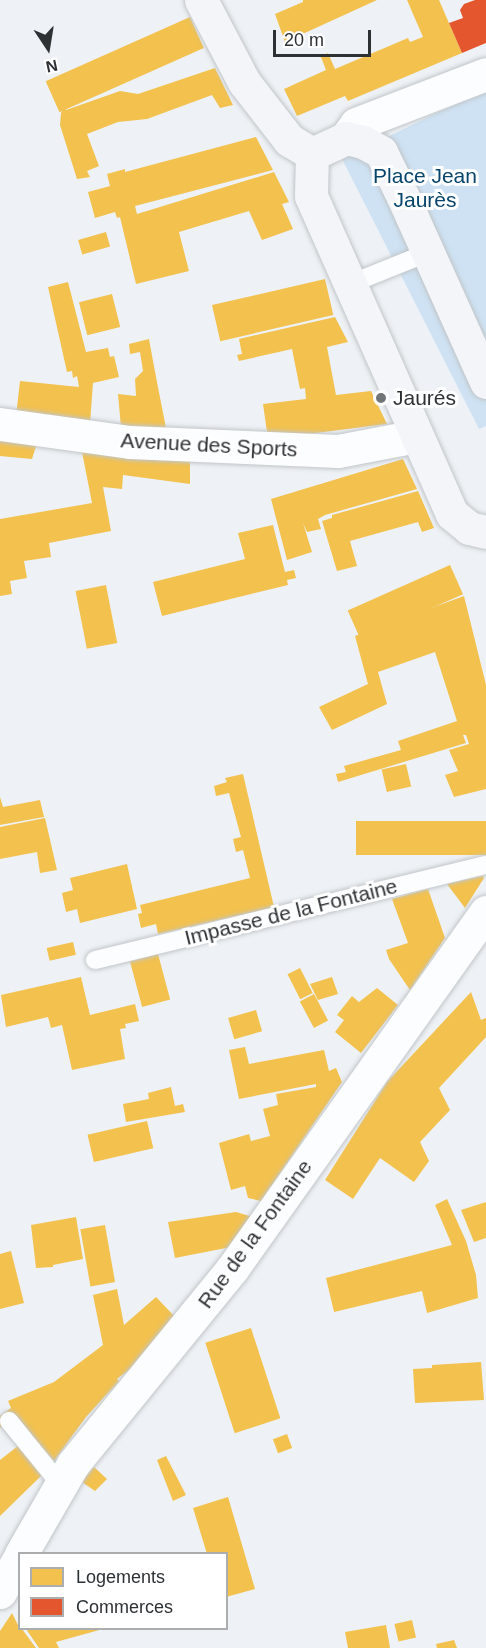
<!DOCTYPE html>
<html>
<head>
<meta charset="utf-8">
<style>
  body { margin:0 }
  #map { position:relative; width:486px; height:1648px; overflow:hidden; background:#eef2f6; font-family:Helvetica,sans-serif }
  div>[style] { position:absolute }
  .green>* { inset:0; background:#cee2f3 }
  .homes>* { inset:0; background:#f2c14e; transform-origin:0 0 }
  .shops>* { inset:0; background:#e4572e }
  .roads { filter:drop-shadow(0 0 2px #c1c5c8) drop-shadow(0 0 2px #c1c5c8) }
  .service>* { height:18px; margin:-9px; padding:0 9px; transform-origin:9px; border-radius:9px; background:#fcfdfe }
  .minor>* { height:33px; margin:-16.5px; padding:0 16.5px; transform-origin:16.5px; border-radius:16.5px; background:#fcfdfe }
  .tertiary>* { height:33px; margin:-16.5px; padding:0 16.5px; transform-origin:16.5px; border-radius:16.5px; background:#fcfdfe }
  .secondary>* { height:33px; margin:-16.5px; padding:0 16.5px; transform-origin:16.5px; border-radius:16.5px; background:#f3f5f8 }
  .dots>* { width:16px; height:16px; translate:-50% -50%; box-sizing:border-box; border:3px solid #fff; border-radius:50% }
  span { translate:-50% -50%; white-space:nowrap; text-align:center; line-height:1.15; -webkit-text-stroke:6px #fff; paint-order:stroke }
  .park-label { font-size:21px; color:#07456d }
  .poi-label { font-size:21px; color:#2e3134 }
  .left { translate:0 -50%; text-align:left }
  .street-label { font-size:21px; color:#2e3134 }
  .legend { position:absolute; left:18px; top:1552px; width:210px; height:78px; box-sizing:border-box; background:#fff; border:2px solid #abadae; margin:0; padding:8px 10px; list-style:none; font-size:18px; color:#2e3134 }
  .legend li { display:flex; align-items:center; gap:12px; height:30px }
  .legend b { width:30px; border:2px solid #abadae }
  .north { position:absolute; left:18px; top:18px; width:60px; height:60px; -webkit-text-stroke:4px #fff; paint-order:stroke; rotate:168deg; font-size:16px; font-weight:700; line-height:24px; text-align:center; color:#2e3134 }
  .north::after { content:''; display:block; margin:auto; width:21px; height:27px; background:#2e3134; clip-path:polygon(50% 0,100% 100%,50% 72%,0 100%) }
  .scale { position:absolute; left:273px; top:30px; width:98px; height:27px; box-sizing:border-box; border:3px solid #2e3134; border-top:0; padding-left:8px; font-size:18px; line-height:21px; white-space:nowrap; color:#2e3134; -webkit-text-stroke:4px #fff; paint-order:stroke }
</style>
</head>
<body>
<div id="map">
  <div class="green">
    <i style="clip-path:polygon(486px 89px,486px 426px,479px 429px,342px 159px)"></i>
  </div>
  <div class="homes">
    <i style="clip-path:polygon(303px 0,377px 0,285px 42px,275px 14px,303px 2px)"></i>
    <i style="clip-path:polygon(407px 0,439px 0,462px 53px,348px 101px,345px 96px,297px 116px,284px 89px,326px 70px,321px 57px,328px 53px,335px 69px,408px 38px,410px 42px,423px 37px)"></i>
    <i style="left:190px;top:17px;width:34px;height:158px;rotate:66deg"></i>
    <i style="clip-path:polygon(215px 68px,233px 105px,220px 108px,212px 95px,147px 119px,118px 122px,87px 134px,99px 166px,87px 171px,90px 177px,77px 179px,60px 125px,61px 113px,65px 107px,66px 110px,120px 91px,138px 94px)"></i>
    <i style="clip-path:polygon(256px 137px,273px 170px,135px 206px,137px 214px,274px 172px,289px 202px,282px 204px,293px 229px,262px 240px,249px 211px,179px 232px,189px 271px,136px 284px,120px 217px,117px 218px,115px 212px,95px 218px,88px 192px,110px 186px,107px 174px,125px 169px,125px 172px)"></i>
    <i style="left:106px;top:232px;width:15px;height:29px;rotate:74deg"></i>
    <i style="left:325px;top:279px;width:37px;height:116px;rotate:77deg"></i>
    <i style="clip-path:polygon(68px 282px,86px 352px,108px 348px,110px 357px,114px 356px,119px 377px,93px 383px,90px 424px,16px 416px,20px 381px,79px 387px,77px 376px,73px 378px,72px 371px,67px 372px,48px 287px)"></i>
    <i style="left:112px;top:294px;width:34px;height:34px;rotate:76deg"></i>
    <i style="clip-path:polygon(335px 317px,348px 342px,327px 347px,336px 395px,371px 391px,387px 424px,268px 439px,263px 404px,306px 399px,305px 388px,300px 389px,292px 349px,239px 361px,237px 355px,242px 354px,239px 339px)"></i>
    <i style="clip-path:polygon(149px 339px,156px 377px,167px 433px,121px 427px,118px 394px,136px 396px,135px 379px,143px 371px,140px 352px,130px 354px,129px 344px)"></i>
    <i style="clip-path:polygon(0 435px,38px 440px,32px 459px,0 456px)"></i>
    <i style="clip-path:polygon(81px 447px,190px 461px,190px 484px,123px 475px,122px 489px,103px 487px,111px 531px,49px 543px,51px 557px,24px 561px,27px 578px,10px 581px,12px 594px,0 596px,0 519px,92px 503px)"></i>
    <i style="clip-path:polygon(403px 459px,417px 489px,325px 515px,318px 519px,321px 529px,307px 532px,303px 523px,312px 552px,287px 560px,271px 499px)"></i>
    <i style="clip-path:polygon(418px 491px,434px 528px,422px 532px,418px 522px,350px 541px,357px 566px,337px 571px,322px 521px,332px 518px,332px 515px)"></i>
    <i style="clip-path:polygon(273px 525px,285px 572px,294px 570px,296px 578px,287px 580px,288px 585px,162px 616px,153px 582px,245px 559px,238px 533px)"></i>
    <i style="left:450px;top:565px;width:32px;height:112px;rotate:66deg"></i>
    <i style="left:106px;top:585px;width:59px;height:31px;rotate:79deg"></i>
    <i style="clip-path:polygon(464px 596px,486px 685px,486px 789px,454px 797px,445px 775px,458px 771px,449px 750px,469px 744px,466px 735px,463px 735px,466px 743px,338px 782px,336px 774px,346px 772px,344px 766px,401px 750px,398px 741px,457px 721px,435px 652px,378px 672px,387px 704px,332px 730px,319px 707px,368px 684px,355px 636px)"></i>
    <i style="left:406px;top:764px;width:23px;height:25px;rotate:77deg"></i>
    <i style="clip-path:polygon(243px 774px,274px 907px,158px 934px,156px 924px,141px 928px,138px 914px,142px 913px,140px 905px,250px 878px,243px 850px,236px 852px,233px 839px,241px 837px,229px 793px,216px 796px,214px 786px,227px 782px,225px 778px)"></i>
    <i style="clip-path:polygon(0 797px,3px 807px,40px 800px,44px 817px,0 825px)"></i>
    <i style="clip-path:polygon(45px 818px,57px 870px,40px 873px,37px 852px,0 859px,0 827px)"></i>
    <i style="left:486px;top:821px;width:34px;height:130px;rotate:90deg"></i>
    <i style="clip-path:polygon(127px 864px,137px 909px,80px 923px,77px 909px,66px 912px,62px 893px,73px 890px,70px 878px)"></i>
    <i style="clip-path:polygon(483px 876px,484px 878px,465px 908px,447px 884px)"></i>
    <i style="clip-path:polygon(428px 889px,445px 938px,410px 990px,389px 959px,386px 950px,408px 943px,392px 899px)"></i>
    <i style="left:73px;top:942px;width:13px;height:27px;rotate:77deg"></i>
    <i style="left:158px;top:954px;width:47px;height:29px;rotate:75deg"></i>
    <i style="left:300px;top:968px;width:28px;height:14px;rotate:63deg"></i>
    <i style="clip-path:polygon(81px 977px,90px 1015px,135px 1004px,139px 1021px,125px 1024px,126px 1028px,120px 1029px,125px 1059px,72px 1070px,62px 1025px,51px 1028px,48px 1017px,6px 1027px,1px 995px)"></i>
    <i style="clip-path:polygon(332px 977px,338px 994px,318px 1000px,310px 984px)"></i>
    <i style="clip-path:polygon(377px 988px,398px 1005px,361px 1053px,335px 1032px,344px 1020px,337px 1015px,352px 996px,359px 1002px)"></i>
    <i style="clip-path:polygon(471px 992px,481px 1020px,486px 1018px,486px 1037px,439px 1088px,450px 1110px,420px 1142px,429px 1161px,414px 1182px,380px 1158px,353px 1199px,325px 1180px,387px 1082px)"></i>
    <i style="left:314px;top:994px;width:30px;height:16px;rotate:62deg"></i>
    <i style="left:256px;top:1010px;width:22px;height:29px;rotate:74deg"></i>
    <i style="clip-path:polygon(245px 1047px,249px 1064px,324px 1050px,329px 1071px,336px 1068px,342px 1082px,261px 1201px,248px 1198px,245px 1186px,231px 1190px,219px 1143px,249px 1134px,251px 1141px,270px 1136px,263px 1109px,278px 1105px,276px 1094px,316px 1087px,316px 1084px,239px 1099px,229px 1050px)"></i>
    <i style="clip-path:polygon(171px 1087px,175px 1106px,183px 1104px,185px 1112px,126px 1122px,123px 1104px,149px 1099px,148px 1093px)"></i>
    <i style="left:147px;top:1121px;width:28px;height:61px;rotate:77deg"></i>
    <i style="clip-path:polygon(447px 1199px,466px 1241px,476px 1275px,478px 1298px,427px 1313px,422px 1291px,334px 1312px,326px 1278px,452px 1245px,435px 1205px)"></i>
    <i style="clip-path:polygon(486px 1202px,486px 1238px,474px 1242px,461px 1210px)"></i>
    <i style="clip-path:polygon(236px 1212px,253px 1217px,231px 1247px,175px 1258px,168px 1222px)"></i>
    <i style="clip-path:polygon(76px 1217px,83px 1259px,53px 1265px,53px 1267px,36px 1268px,31px 1225px)"></i>
    <i style="left:105px;top:1225px;width:58px;height:25px;rotate:80deg"></i>
    <i style="clip-path:polygon(11px 1251px,24px 1303px,0 1309px,0 1254px)"></i>
    <i style="clip-path:polygon(117px 1289px,124px 1325px,156px 1297px,176px 1318px,133px 1367px,117px 1379px,119px 1381px,86px 1417px,54px 1461px,15px 1416px,0 1428px,0 1416px,11px 1408px,8px 1401px,54px 1382px,103px 1345px,93px 1295px)"></i>
    <i style="left:251px;top:1328px;width:95px;height:48px;rotate:72deg"></i>
    <i style="clip-path:polygon(481px 1362px,484px 1400px,415px 1403px,413px 1369px,432px 1368px,432px 1365px)"></i>
    <i style="left:287px;top:1434px;width:15px;height:15px;rotate:70deg"></i>
    <i style="clip-path:polygon(18px 1446px,42px 1475px,0 1516px,0 1460px)"></i>
    <i style="clip-path:polygon(166px 1456px,186px 1495px,173px 1501px,157px 1460px)"></i>
    <i style="clip-path:polygon(94px 1467px,107px 1479px,95px 1491px,82px 1482px)"></i>
    <i style="clip-path:polygon(228px 1497px,255px 1589px,226px 1597px,226px 1554px,207px 1554px,193px 1508px)"></i>
    <i style="clip-path:polygon(12px 1613px,20px 1629px,22px 1629px,36px 1648px,0 1648px,0 1631px)"></i>
    <i style="left:412px;top:1620px;width:18px;height:18px;rotate:77deg"></i>
    <i style="clip-path:polygon(386px 1625px,390px 1648px,348px 1648px,345px 1632px)"></i>
    <i style="clip-path:polygon(26px 1629px,103px 1629px,56px 1642px,59px 1648px,39px 1648px)"></i>
    <i style="clip-path:polygon(454px 1640px,457px 1648px,437px 1648px,436px 1644px)"></i>
  </div>
  <div class="shops">
    <i style="clip-path:polygon(475px 0,486px 0,486px 43px,462px 53px,449px 23px,463px 18px,460px 10px,464px 4px)"></i>
  </div>
  <div class="roads">
    <div class="service">
      <i style="left:350px;top:284px;width:83px;rotate:-21.9deg"></i>
      <i style="left:95px;top:960px;width:402px;rotate:-13.7deg"></i>
      <i style="left:9px;top:1421px;width:81px;rotate:51deg"></i>
    </div>
    <div class="minor">
      <i style="left:346px;top:138px;width:17px;rotate:-54deg"></i>
      <i style="left:356px;top:124px;width:139px;rotate:-21deg"></i>
      <i style="left:0;top:424px;width:131px;rotate:7.9deg"></i>
      <i style="left:130px;top:442px;width:208px;rotate:2.5deg"></i>
      <i style="left:338px;top:451px;width:80px;rotate:-10.8deg"></i>
    </div>
    <div class="tertiary">
      <i style="left:21px;top:1554px;width:104px;rotate:-60deg"></i>
      <i style="left:73px;top:1464px;width:252px;rotate:-50.8deg"></i>
      <i style="left:232px;top:1269px;width:438px;rotate:-54.6deg"></i>
      <i style="left:0;top:1592px;width:40px;rotate:-60.3deg"></i>
    </div>
    <div class="secondary">
      <i style="left:201px;top:0;width:93px;rotate:62.3deg"></i>
      <i style="left:244px;top:82px;width:73px;rotate:52.2deg"></i>
      <i style="left:289px;top:140px;width:27px;rotate:31deg"></i>
      <i style="left:312px;top:154px;width:42px;rotate:91.4deg"></i>
      <i style="left:311px;top:196px;width:348px;rotate:66.1deg"></i>
      <i style="left:452px;top:514px;width:22px;rotate:39deg"></i>
      <i style="left:469px;top:528px;width:17px;rotate:13deg"></i>
      <i style="left:312px;top:154px;width:38px;rotate:-25deg"></i>
      <i style="left:346px;top:138px;width:17px;rotate:13deg"></i>
      <i style="left:363px;top:142px;width:21px;rotate:29deg"></i>
      <i style="left:381px;top:152px;width:50px;rotate:63.9deg"></i>
      <i style="left:403px;top:197px;width:203px;rotate:65.8deg"></i>
    </div>
  </div>
  <div class="dots">
    <i style="left:381px;top:398px;background:#717578"></i>
  </div>
  <div class="park-label">
    <span style="left:425px;top:188px">Place Jean<br>Jaurès</span>
  </div>
  <div class="poi-label">
    <span class="left" style="left:393px;top:398px">Jaurés</span>
  </div>
  <div class="street-label">
    <span style="left:209px;top:445px;rotate:3deg">Avenue des Sports</span>
    <span style="left:291px;top:912px;rotate:-14deg">Impasse de la Fontaine</span>
    <span style="left:255px;top:1234px;rotate:-54deg">Rue de la Fontaine</span>
  </div>
  <ul class="legend">
  <li><b style="height:16px;background:#f2c14e"></b>Logements</li>
  <li><b style="height:16px;background:#e4572e"></b>Commerces</li>
  </ul>
  <div class="north">N</div>
  <div class="scale">20 m</div>
</div>
</body>
</html>
